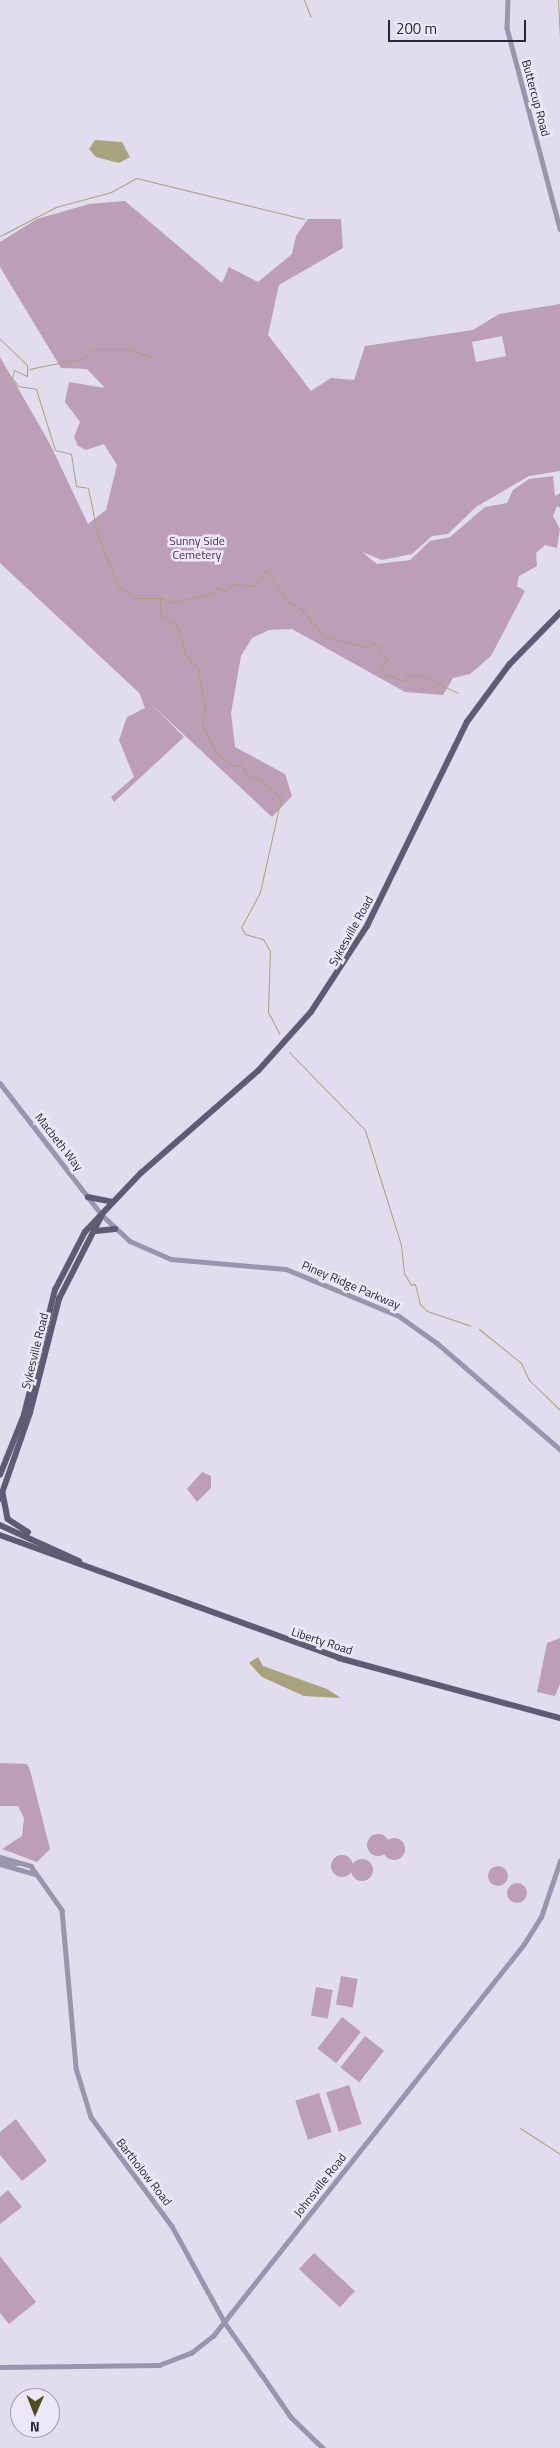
<!DOCTYPE html>
<html>
<head>
<meta charset="utf-8">
<style>
  body { margin:0 }
  #map { position:relative; width:560px; height:2448px; overflow:hidden; background:#e2dcef; font-family:"Titillium Web",sans-serif }
  div>[style] { position:absolute }
  .green>* { inset:0; background:#bc9eb7; transform-origin:0 0 }
  .round { border-radius:50% }
  .water>* { inset:0; background:#a8a27e }
  .stream>* { height:1px; margin:-0.5px; padding:0 0.5px; transform-origin:0.5px; border-radius:0.5px; background:#a8a27e }
  .tertiary>* { height:4.5px; margin:-2.25px; padding:0 2.25px; transform-origin:2.25px; border-radius:2.25px; background:#9b94ae }
  .primary>* { height:5.5px; margin:-2.75px; padding:0 2.75px; transform-origin:2.75px; border-radius:2.75px; background:#5f5b74 }
  span { translate:-50% -50%; white-space:nowrap; text-align:center; line-height:1.15; -webkit-text-stroke:5px #ede8f7; paint-order:stroke }
  .street-label { font-size:12px; color:#2a2833 }
  .park-label { font-size:12px; color:#4f2f49 }
  .north { position:absolute; left:10px; top:2388px; width:50px; height:50px; box-sizing:border-box; background:#ede8f7; border:1px solid #9f9ba9; border-radius:50%; rotate:181deg; font-size:14px; font-weight:700; line-height:20px; text-align:center; color:#2a2833 }
  .north::after { content:''; display:block; margin:auto; width:18px; height:22px; background:#504b23; clip-path:polygon(50% 0,100% 100%,50% 72%,0 100%) }
  .scale { position:absolute; left:388px; top:20px; width:138px; height:22px; box-sizing:border-box; border:2px solid #2a2833; border-top:0; padding-left:6px; font-size:15px; line-height:18px; white-space:nowrap; color:#2a2833; -webkit-text-stroke:4px #ede8f7; paint-order:stroke }
</style>
</head>
<body>
<div id="map">
  <div class="green">
    <i style="clip-path:polygon(evenodd,125px 201px,222px 283px,229px 267px,258px 282px,292px 254px,296px 236px,308px 219px,341px 219px,343px 248px,279px 285px,268px 335px,311px 391px,331px 378px,354px 380px,365px 346px,473px 330px,499px 314px,560px 304px,560px 471px,529px 476px,476px 507px,448px 534px,432px 536px,412px 554px,382px 560px,362px 552px,377px 564px,410px 560px,430px 541px,450px 537px,485px 507px,507px 503px,513px 490px,529px 479px,553px 476px,555px 496px,560px 493px,560px 508px,557px 506px,553px 516px,560px 529px,557px 548px,545px 545px,536px 553px,537px 566px,519px 576px,517px 586px,525px 591px,491px 656px,470px 674px,453px 678px,443px 695px,405px 692px,292px 629px,269px 630px,252px 638px,241px 656px,231px 713px,235px 747px,285px 774px,292px 796px,272px 817px,0 563px,0 357px,50px 444px,88px 524px,106px 510px,117px 465px,104px 444px,86px 450px,78px 446px,74px 437px,80px 422px,65px 402px,69px 382px,105px 388px,87px 369px,61px 368px,0 267px,0 242px,37px 219px,89px 204px,125px 201px,502px 336px,506px 356px,476px 362px,472px 342px,502px 336px)"></i>
    <i style="clip-path:polygon(139px 692px,184px 737px,114px 802px,111px 797px,134px 777px,119px 740px,127px 717px,145px 708px)"></i>
    <i style="clip-path:polygon(202px 1472px,211px 1476px,211px 1488px,197px 1502px,187px 1489px)"></i>
    <i style="clip-path:polygon(560px 1638px,560px 1684px,555px 1696px,537px 1692px,547px 1643px)"></i>
    <i style="clip-path:polygon(0 1763px,27px 1764px,30px 1770px,50px 1849px,37px 1862px,2px 1849px,22px 1836px,24px 1818px,18px 1806px,0 1806px)"></i>
    <i class="round" style="left:367px;top:1834px;width:22px;height:22px"></i>
    <i class="round" style="left:383px;top:1838px;width:22px;height:22px"></i>
    <i class="round" style="left:331px;top:1855px;width:22px;height:22px"></i>
    <i class="round" style="left:351px;top:1859px;width:22px;height:22px"></i>
    <i class="round" style="left:488px;top:1866px;width:20px;height:20px"></i>
    <i class="round" style="left:507px;top:1883px;width:20px;height:20px"></i>
    <i style="left:341px;top:1976px;width:17px;height:29px;rotate:10deg"></i>
    <i style="left:316px;top:1987px;width:17px;height:29px;rotate:10deg"></i>
    <i style="left:342px;top:2017px;width:24px;height:40px;rotate:38deg"></i>
    <i style="left:365px;top:2036px;width:24px;height:40px;rotate:38deg"></i>
    <i style="left:349px;top:2085px;width:41px;height:24px;rotate:72deg"></i>
    <i style="left:319px;top:2093px;width:41px;height:25px;rotate:72deg"></i>
    <i style="clip-path:polygon(16px 2119px,47px 2161px,22px 2181px,0 2155px,0 2132px)"></i>
    <i style="clip-path:polygon(8px 2190px,22px 2207px,0 2224px,0 2197px)"></i>
    <i style="left:314px;top:2253px;width:56px;height:22px;rotate:43deg"></i>
    <i style="clip-path:polygon(0 2256px,36px 2302px,9px 2324px,0 2313px)"></i>
  </div>
  <div class="water">
    <i style="clip-path:polygon(95px 140px,122px 142px,130px 157px,119px 163px,96px 157px,89px 149px)"></i>
    <i style="clip-path:polygon(258px 1657px,263px 1666px,327px 1689px,341px 1698px,304px 1696px,262px 1677px,249px 1663px)"></i>
  </div>
  <div class="stream">
    <i style="left:304px;top:0;width:18px;rotate:68deg"></i>
    <i style="left:558px;top:0;width:39px;rotate:87deg"></i>
    <i style="left:0;top:236px;width:63px;rotate:-27.4deg"></i>
    <i style="left:56px;top:207px;width:57px;rotate:-15.3deg"></i>
    <i style="left:111px;top:192px;width:29px;rotate:-29deg"></i>
    <i style="left:136px;top:178px;width:173px;rotate:13.7deg"></i>
    <i style="left:0;top:339px;width:37px;rotate:44deg"></i>
    <i style="left:27px;top:365px;width:11px;rotate:90deg"></i>
    <i style="left:27px;top:376px;width:14px;rotate:-155deg"></i>
    <i style="left:14px;top:370px;width:8px;rotate:104deg"></i>
    <i style="left:12px;top:378px;width:10px;rotate:53deg"></i>
    <i style="left:18px;top:386px;width:18px;rotate:9deg"></i>
    <i style="left:36px;top:389px;width:64px;rotate:72.7deg"></i>
    <i style="left:55px;top:450px;width:16px;rotate:14deg"></i>
    <i style="left:71px;top:454px;width:32px;rotate:81deg"></i>
    <i style="left:76px;top:486px;width:12px;rotate:9deg"></i>
    <i style="left:88px;top:488px;width:45px;rotate:78.4deg"></i>
    <i style="left:97px;top:532px;width:57px;rotate:69.3deg"></i>
    <i style="left:117px;top:585px;width:23px;rotate:34deg"></i>
    <i style="left:136px;top:598px;width:24px"></i>
    <i style="left:160px;top:598px;width:17px;rotate:87deg"></i>
    <i style="left:161px;top:615px;width:21px;rotate:35deg"></i>
    <i style="left:178px;top:627px;width:28px;rotate:75deg"></i>
    <i style="left:185px;top:654px;width:20px;rotate:49deg"></i>
    <i style="left:198px;top:669px;width:40px;rotate:80deg"></i>
    <i style="left:205px;top:708px;width:18px;rotate:99deg"></i>
    <i style="left:202px;top:726px;width:31px;rotate:61deg"></i>
    <i style="left:217px;top:753px;width:21px;rotate:39deg"></i>
    <i style="left:233px;top:766px;width:8px;rotate:-7deg"></i>
    <i style="left:241px;top:765px;width:13px;rotate:61deg"></i>
    <i style="left:247px;top:776px;width:12px;rotate:14deg"></i>
    <i style="left:259px;top:779px;width:29px;rotate:41deg"></i>
    <i style="left:281px;top:798px;width:96px;rotate:102.6deg"></i>
    <i style="left:260px;top:892px;width:40px;rotate:118deg"></i>
    <i style="left:241px;top:927px;width:8px;rotate:60deg"></i>
    <i style="left:245px;top:934px;width:19px;rotate:16deg"></i>
    <i style="left:263px;top:939px;width:14px;rotate:60deg"></i>
    <i style="left:270px;top:951px;width:61px;rotate:91.9deg"></i>
    <i style="left:268px;top:1012px;width:24px;rotate:62deg"></i>
    <i style="left:29px;top:369px;width:56px;rotate:-11.3deg"></i>
    <i style="left:84px;top:358px;width:13px;rotate:-45deg"></i>
    <i style="left:93px;top:349px;width:34px"></i>
    <i style="left:127px;top:349px;width:28px;rotate:18deg"></i>
    <i style="left:160px;top:598px;width:14px;rotate:21deg"></i>
    <i style="left:173px;top:603px;width:40px;rotate:-14.4deg"></i>
    <i style="left:212px;top:593px;width:8px;rotate:-45deg"></i>
    <i style="left:218px;top:587px;width:7px;rotate:34deg"></i>
    <i style="left:224px;top:591px;width:12px;rotate:-35deg"></i>
    <i style="left:234px;top:584px;width:20px;rotate:6deg"></i>
    <i style="left:254px;top:586px;width:20px;rotate:-53deg"></i>
    <i style="left:266px;top:570px;width:39px;rotate:55deg"></i>
    <i style="left:288px;top:602px;width:15px;rotate:28deg"></i>
    <i style="left:301px;top:609px;width:35px;rotate:50deg"></i>
    <i style="left:324px;top:636px;width:47px;rotate:14.9deg"></i>
    <i style="left:369px;top:648px;width:5px;rotate:-68deg"></i>
    <i style="left:371px;top:643px;width:9px;rotate:18deg"></i>
    <i style="left:380px;top:646px;width:6px;rotate:99deg"></i>
    <i style="left:379px;top:652px;width:11px;rotate:41deg"></i>
    <i style="left:387px;top:659px;width:15px;rotate:118deg"></i>
    <i style="left:380px;top:672px;width:25px;rotate:21deg"></i>
    <i style="left:403px;top:681px;width:6px;rotate:-59deg"></i>
    <i style="left:406px;top:676px;width:12px;rotate:-9deg"></i>
    <i style="left:418px;top:674px;width:44px;rotate:25.4deg"></i>
    <i style="left:289px;top:1052px;width:109px;rotate:45.7deg"></i>
    <i style="left:365px;top:1130px;width:121px;rotate:72.6deg"></i>
    <i style="left:401px;top:1245px;width:28px;rotate:84deg"></i>
    <i style="left:404px;top:1273px;width:14px;rotate:60deg"></i>
    <i style="left:411px;top:1285px;width:4px;rotate:-14deg"></i>
    <i style="left:415px;top:1284px;width:21px;rotate:76deg"></i>
    <i style="left:420px;top:1304px;width:10px;rotate:45deg"></i>
    <i style="left:427px;top:1311px;width:46px;rotate:18.8deg"></i>
    <i style="left:479px;top:1329px;width:54px;rotate:39deg"></i>
    <i style="left:521px;top:1363px;width:19px;rotate:65deg"></i>
    <i style="left:529px;top:1380px;width:43px;rotate:44.1deg"></i>
    <i style="left:520px;top:2128px;width:48px;rotate:33deg"></i>
  </div>
  <div class="tertiary">
    <i style="left:508px;top:0;width:28px;rotate:92deg"></i>
    <i style="left:507px;top:28px;width:208px;rotate:75.2deg"></i>
    <i style="left:0;top:1083px;width:167px;rotate:52.3deg"></i>
    <i style="left:102px;top:1215px;width:38px;rotate:43deg"></i>
    <i style="left:130px;top:1241px;width:45px;rotate:23.7deg"></i>
    <i style="left:171px;top:1259px;width:115px;rotate:5deg"></i>
    <i style="left:286px;top:1269px;width:122px;rotate:22.6deg"></i>
    <i style="left:399px;top:1316px;width:47px;rotate:35.4deg"></i>
    <i style="left:437px;top:1343px;width:162px;rotate:40.8deg"></i>
    <i style="left:0;top:1857px;width:32px;rotate:16deg"></i>
    <i style="left:31px;top:1866px;width:54px;rotate:54.8deg"></i>
    <i style="left:62px;top:1910px;width:159px;rotate:84.9deg"></i>
    <i style="left:76px;top:2068px;width:51px;rotate:73deg"></i>
    <i style="left:91px;top:2117px;width:136px;rotate:53.4deg"></i>
    <i style="left:172px;top:2226px;width:111px;rotate:61.3deg"></i>
    <i style="left:225px;top:2323px;width:64px;rotate:54.6deg"></i>
    <i style="left:262px;top:2375px;width:51px;rotate:55.4deg"></i>
    <i style="left:291px;top:2417px;width:45px;rotate:44.1deg"></i>
    <i style="left:0;top:1862px;width:18px;rotate:3deg"></i>
    <i style="left:0;top:1864px;width:37px;rotate:16deg"></i>
    <i style="left:0;top:2367px;width:159px;rotate:-0.7deg"></i>
    <i style="left:159px;top:2365px;width:34px;rotate:-21deg"></i>
    <i style="left:191px;top:2353px;width:28px;rotate:-38deg"></i>
    <i style="left:213px;top:2336px;width:500px;rotate:-51.57deg"></i>
    <i style="left:524px;top:1944px;width:32px;rotate:-58deg"></i>
    <i style="left:541px;top:1917px;width:59px;rotate:-71.3deg"></i>
  </div>
  <div class="primary">
    <i style="left:88px;top:1197px;width:25px;rotate:11deg"></i>
    <i style="left:96px;top:1231px;width:19px;rotate:-6deg"></i>
    <i style="left:0;top:1475px;width:65px;rotate:-68.2deg"></i>
    <i style="left:24px;top:1415px;width:129px;rotate:-76.1deg"></i>
    <i style="left:55px;top:1290px;width:65px;rotate:-62.7deg"></i>
    <i style="left:85px;top:1232px;width:81px;rotate:-46.5deg"></i>
    <i style="left:141px;top:1173px;width:155px;rotate:-41.1deg"></i>
    <i style="left:258px;top:1071px;width:79px;rotate:-48.1deg"></i>
    <i style="left:311px;top:1012px;width:103px;rotate:-56.9deg"></i>
    <i style="left:367px;top:926px;width:227px;rotate:-63.9deg"></i>
    <i style="left:467px;top:722px;width:71px;rotate:-53.6deg"></i>
    <i style="left:509px;top:665px;width:73px;rotate:-45.6deg"></i>
    <i style="left:3px;top:1493px;width:26px;rotate:79deg"></i>
    <i style="left:8px;top:1519px;width:24px;rotate:33deg"></i>
    <i style="left:0;top:1499px;width:91px;rotate:-70.8deg"></i>
    <i style="left:30px;top:1413px;width:118px;rotate:-75.7deg"></i>
    <i style="left:59px;top:1299px;width:94px;rotate:-62.9deg"></i>
    <i style="left:0;top:1525px;width:87px;rotate:24.5deg"></i>
    <i style="left:0;top:1535px;width:361px;rotate:19.9deg"></i>
    <i style="left:339px;top:1658px;width:229px;rotate:15.2deg"></i>
  </div>
  <div class="street-label">
    <span style="left:536px;top:98px;rotate:75deg">Buttercup Road</span>
    <span style="left:351px;top:931px;rotate:-61deg">Sykesville Road</span>
    <span style="left:59px;top:1142px;rotate:52deg">Macbeth Way</span>
    <span style="left:351px;top:1285px;rotate:23deg">Piney Ridge Parkway</span>
    <span style="left:35px;top:1351px;rotate:-76deg">Sykesville Road</span>
    <span style="left:322px;top:1641px;rotate:18deg">Liberty Road</span>
    <span style="left:144px;top:2172px;rotate:52deg">Bartholow Road</span>
    <span style="left:320px;top:2185px;rotate:-52deg">Johnsville Road</span>
  </div>
  <div class="park-label">
    <span style="left:197px;top:548px">Sunny Side<br>Cemetery</span>
  </div>
  <div class="north">N</div>
  <div class="scale">200 m</div>
</div>
</body>
</html>
